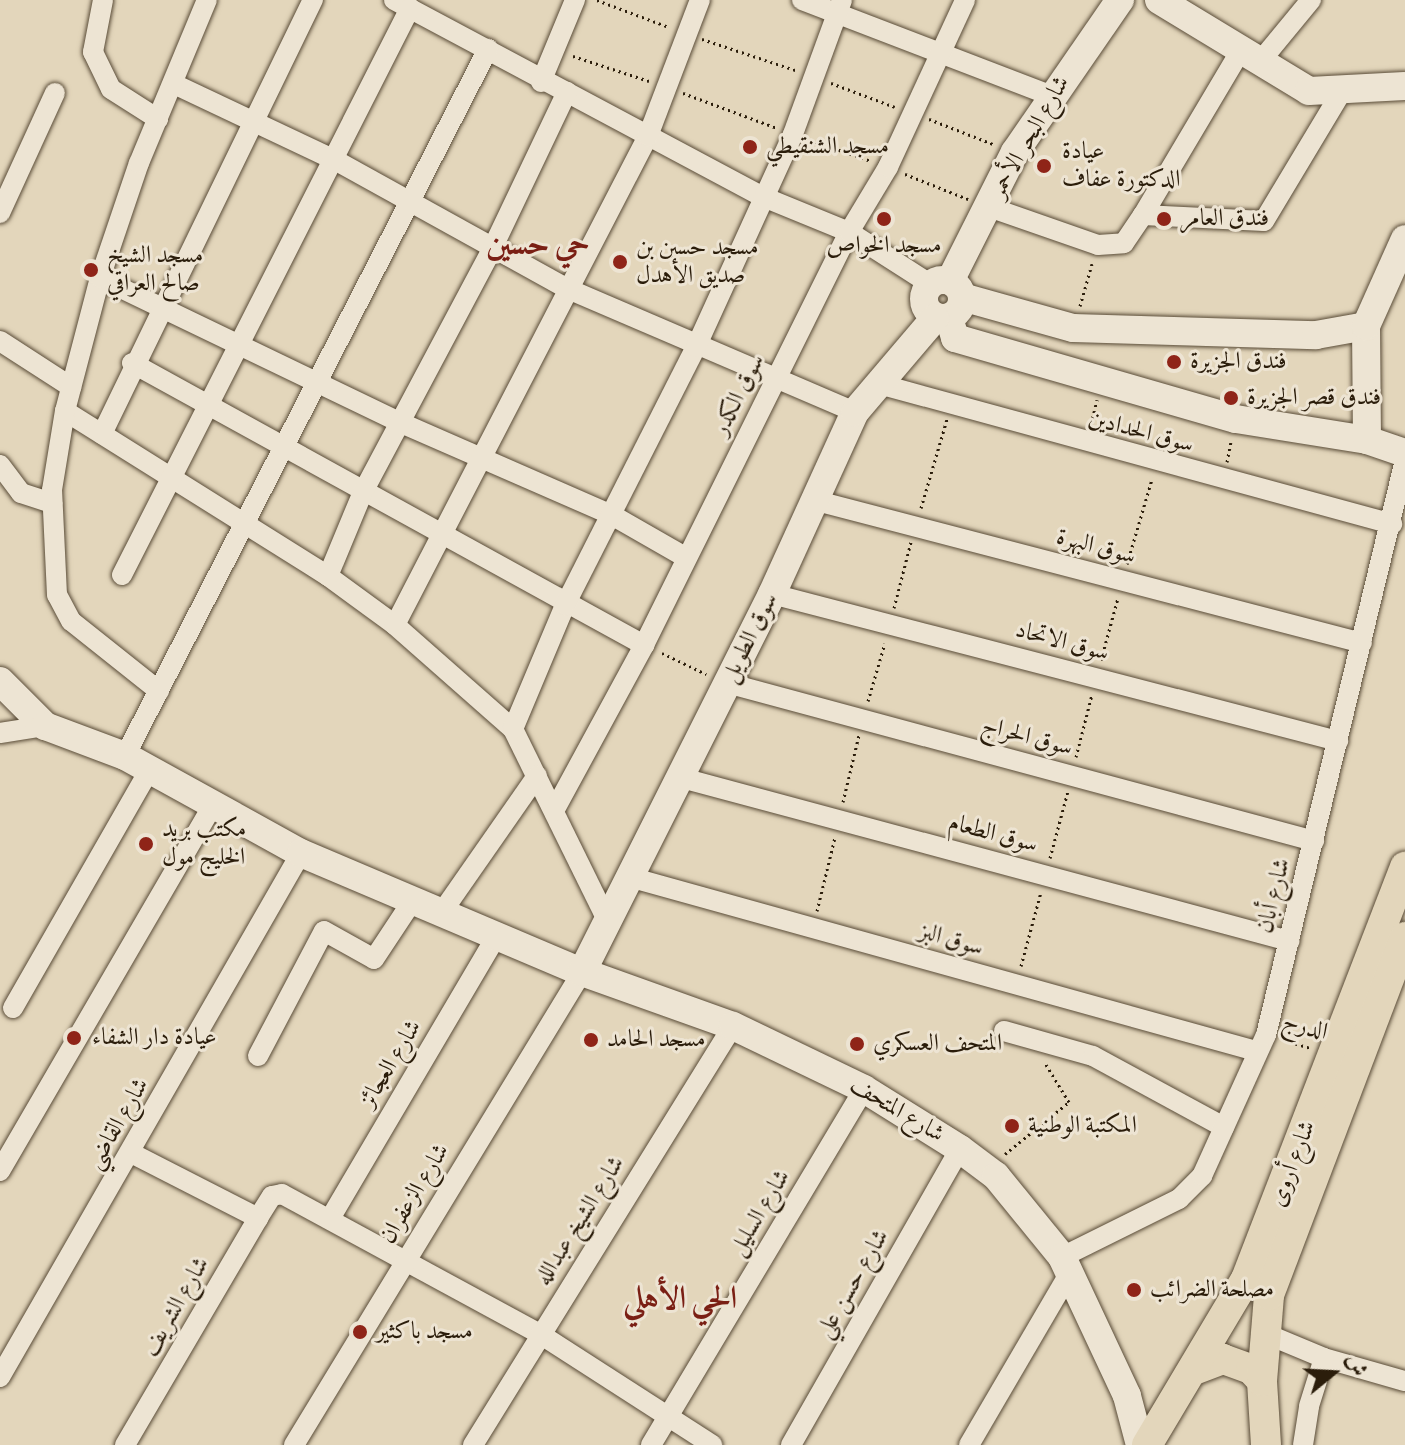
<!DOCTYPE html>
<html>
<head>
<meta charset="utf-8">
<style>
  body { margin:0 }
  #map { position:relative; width:1405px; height:1445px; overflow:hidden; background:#e3d6bb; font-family:"Libre Bodoni",Amiri,serif }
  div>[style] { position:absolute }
  .path>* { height:3px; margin-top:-1.5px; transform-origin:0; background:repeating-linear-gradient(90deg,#2b1d0b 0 2px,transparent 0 6px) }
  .roads { filter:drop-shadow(0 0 2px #594b37) drop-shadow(0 0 2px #594b37) }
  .street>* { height:20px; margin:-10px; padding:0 10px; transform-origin:10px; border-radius:10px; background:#ede4d3 }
  .secondary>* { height:28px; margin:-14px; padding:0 14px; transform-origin:14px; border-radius:14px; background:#ede4d3 }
  .secondary>.ring { margin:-14px; padding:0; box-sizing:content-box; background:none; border:28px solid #ede4d3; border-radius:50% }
  .primary>* { height:30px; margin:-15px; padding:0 15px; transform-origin:15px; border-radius:15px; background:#e3d6bb }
  .dots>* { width:22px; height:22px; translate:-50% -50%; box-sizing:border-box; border:4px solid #ede4d3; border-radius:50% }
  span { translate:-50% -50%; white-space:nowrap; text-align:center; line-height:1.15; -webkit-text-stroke:6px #ede4d3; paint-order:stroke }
  .street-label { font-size:24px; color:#2b1d0b }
  .poi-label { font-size:24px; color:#2b1d0b }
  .left { translate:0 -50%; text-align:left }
  .district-label { font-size:32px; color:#7a1f14; font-weight:700 }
  .north { position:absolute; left:1293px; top:1333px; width:80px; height:80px; -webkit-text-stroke:6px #ede4d3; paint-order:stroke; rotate:72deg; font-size:22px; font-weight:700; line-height:32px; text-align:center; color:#2b1d0b }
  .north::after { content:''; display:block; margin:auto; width:28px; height:36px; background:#2b1d0b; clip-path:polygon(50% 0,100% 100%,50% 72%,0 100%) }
</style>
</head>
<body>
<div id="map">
  <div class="path">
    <i style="left:597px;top:0;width:77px;rotate:20.6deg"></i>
    <i style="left:702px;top:39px;width:101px;rotate:18.4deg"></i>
    <i style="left:573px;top:56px;width:80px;rotate:18.2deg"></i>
    <i style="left:831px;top:83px;width:68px;rotate:20.6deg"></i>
    <i style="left:683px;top:93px;width:100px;rotate:20.4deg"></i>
    <i style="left:929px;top:119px;width:69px;rotate:21.3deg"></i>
    <i style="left:810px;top:140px;width:65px;rotate:19deg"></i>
    <i style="left:905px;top:174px;width:68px;rotate:21.6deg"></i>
    <i style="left:1080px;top:306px;width:44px;rotate:-74.1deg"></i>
    <i style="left:1091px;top:424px;width:25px;rotate:-76deg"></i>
    <i style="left:1227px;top:462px;width:20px;rotate:-79deg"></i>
    <i style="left:921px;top:508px;width:93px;rotate:-73.7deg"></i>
    <i style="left:1127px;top:564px;width:89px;rotate:-73.6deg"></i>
    <i style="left:894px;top:608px;width:68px;rotate:-75.6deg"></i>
    <i style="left:662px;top:653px;width:49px;rotate:25.5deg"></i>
    <i style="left:1101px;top:660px;width:64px;rotate:-74.7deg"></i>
    <i style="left:868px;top:701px;width:60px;rotate:-73.7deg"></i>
    <i style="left:1076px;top:757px;width:65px;rotate:-75.7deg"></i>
    <i style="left:843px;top:802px;width:69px;rotate:-76.6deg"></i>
    <i style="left:1050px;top:858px;width:69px;rotate:-75deg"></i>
    <i style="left:817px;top:911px;width:76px;rotate:-76.3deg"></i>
    <i style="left:1021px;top:966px;width:77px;rotate:-74.9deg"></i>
    <i style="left:1284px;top:1040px;width:28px;rotate:17deg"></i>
    <i style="left:1005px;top:1154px;width:82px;rotate:-39.1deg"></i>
    <i style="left:1069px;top:1102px;width:46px;rotate:-121.6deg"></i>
  </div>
  <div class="roads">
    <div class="street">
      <i style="left:103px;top:0;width:53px;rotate:100.9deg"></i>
      <i style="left:93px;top:52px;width:41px;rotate:64.1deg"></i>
      <i style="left:111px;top:89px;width:56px;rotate:32.6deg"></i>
      <i style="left:394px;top:0;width:416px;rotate:28.1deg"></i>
      <i style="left:761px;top:196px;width:95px;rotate:22.2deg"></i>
      <i style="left:849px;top:232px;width:96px;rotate:32.7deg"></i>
      <i style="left:802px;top:0;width:266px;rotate:21deg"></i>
      <i style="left:1259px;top:63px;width:82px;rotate:-50.5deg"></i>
      <i style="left:541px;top:82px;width:89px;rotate:-67.5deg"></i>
      <i style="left:174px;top:84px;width:178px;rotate:25.3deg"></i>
      <i style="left:335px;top:160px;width:266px;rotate:29deg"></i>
      <i style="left:568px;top:289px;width:312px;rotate:23.2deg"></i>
      <i style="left:989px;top:207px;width:115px;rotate:19.2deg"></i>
      <i style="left:1098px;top:245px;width:26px;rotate:-4deg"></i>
      <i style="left:1124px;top:243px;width:34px;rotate:-56deg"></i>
      <i style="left:1143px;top:215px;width:121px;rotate:2.8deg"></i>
      <i style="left:1264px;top:221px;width:152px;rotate:-59deg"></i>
      <i style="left:0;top:213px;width:132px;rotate:-65.4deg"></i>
      <i style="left:1143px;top:215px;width:188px;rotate:-59.3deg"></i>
      <i style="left:100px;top:278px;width:332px;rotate:25.7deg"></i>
      <i style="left:399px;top:422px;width:230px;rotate:23.6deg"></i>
      <i style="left:610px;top:514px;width:86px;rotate:29.8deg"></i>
      <i style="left:0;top:341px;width:85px;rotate:32.9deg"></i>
      <i style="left:132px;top:363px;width:585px;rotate:28.85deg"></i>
      <i style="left:879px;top:384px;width:532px;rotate:15.26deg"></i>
      <i style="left:65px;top:411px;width:310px;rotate:32.1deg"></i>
      <i style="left:328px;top:576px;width:83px;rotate:36.2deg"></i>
      <i style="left:395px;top:625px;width:157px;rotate:41.4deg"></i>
      <i style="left:513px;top:729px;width:217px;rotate:63.8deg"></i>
      <i style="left:102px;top:434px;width:483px;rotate:-64.1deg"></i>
      <i style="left:0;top:465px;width:35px;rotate:53deg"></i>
      <i style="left:21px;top:493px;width:33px;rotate:18deg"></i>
      <i style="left:817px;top:501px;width:563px;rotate:14.6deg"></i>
      <i style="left:122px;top:575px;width:636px;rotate:-63.07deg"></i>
      <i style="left:328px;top:576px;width:91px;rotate:-67.4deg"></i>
      <i style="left:363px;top:492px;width:277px;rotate:-62deg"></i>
      <i style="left:493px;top:247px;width:172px;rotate:-64.5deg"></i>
      <i style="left:772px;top:594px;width:585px;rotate:14.56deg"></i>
      <i style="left:395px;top:625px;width:551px;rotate:-62.64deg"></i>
      <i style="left:648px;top:136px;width:146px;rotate:-69.1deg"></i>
      <i style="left:727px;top:683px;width:608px;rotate:15.06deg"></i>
      <i style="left:159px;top:691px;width:112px;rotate:-141.5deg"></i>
      <i style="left:71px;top:621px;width:30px;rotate:-118deg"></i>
      <i style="left:57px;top:595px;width:105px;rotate:-92.7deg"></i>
      <i style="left:52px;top:490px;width:80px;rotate:-80.7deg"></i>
      <i style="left:65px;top:411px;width:138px;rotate:-75.3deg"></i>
      <i style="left:100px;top:278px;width:121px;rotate:-71.3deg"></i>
      <i style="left:139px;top:163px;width:177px;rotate:-67.4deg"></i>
      <i style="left:513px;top:729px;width:134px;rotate:-67.2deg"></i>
      <i style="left:565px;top:605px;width:289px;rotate:-63.1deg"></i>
      <i style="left:696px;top:347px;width:234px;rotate:-65.5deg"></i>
      <i style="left:793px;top:134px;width:143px;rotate:-69.9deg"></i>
      <i style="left:0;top:733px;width:46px;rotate:-8.8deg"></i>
      <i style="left:125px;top:756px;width:795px;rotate:-62.82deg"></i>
      <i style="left:682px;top:778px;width:629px;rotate:15.03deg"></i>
      <i style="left:554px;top:811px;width:189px;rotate:-61.5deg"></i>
      <i style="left:644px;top:645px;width:461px;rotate:-63.6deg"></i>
      <i style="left:849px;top:232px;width:76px;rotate:-59deg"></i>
      <i style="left:888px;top:167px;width:184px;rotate:-65.2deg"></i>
      <i style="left:633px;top:878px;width:647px;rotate:15.52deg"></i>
      <i style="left:442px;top:912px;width:166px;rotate:-55.1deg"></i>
      <i style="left:13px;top:1008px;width:275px;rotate:-60.2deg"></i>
      <i style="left:1004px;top:1031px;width:92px;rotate:15.7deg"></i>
      <i style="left:1093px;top:1056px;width:149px;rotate:28.5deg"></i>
      <i style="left:258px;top:1056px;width:141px;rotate:-62.2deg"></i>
      <i style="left:324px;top:931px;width:57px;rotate:29.2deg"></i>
      <i style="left:374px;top:959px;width:71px;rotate:-56.5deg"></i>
      <i style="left:131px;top:1153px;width:143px;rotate:27.1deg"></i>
      <i style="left:0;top:1171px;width:426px;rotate:-59.8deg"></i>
      <i style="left:331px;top:1217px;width:325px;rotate:-59.5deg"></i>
      <i style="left:1062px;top:1257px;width:131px;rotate:-26.4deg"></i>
      <i style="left:1179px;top:1199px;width:33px;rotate:-45deg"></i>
      <i style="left:1202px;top:1176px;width:155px;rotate:-65.6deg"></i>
      <i style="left:1266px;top:1035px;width:592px;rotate:-76.41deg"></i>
      <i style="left:1264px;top:1333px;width:65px;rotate:22.6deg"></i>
      <i style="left:1324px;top:1358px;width:84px;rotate:15.9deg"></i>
      <i style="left:0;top:1377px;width:604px;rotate:-60.13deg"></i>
      <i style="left:125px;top:1445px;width:263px;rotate:-59.6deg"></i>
      <i style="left:258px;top:1218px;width:26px;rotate:-58deg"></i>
      <i style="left:272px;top:1196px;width:10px;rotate:-11deg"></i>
      <i style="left:282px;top:1194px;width:294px;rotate:28.5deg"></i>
      <i style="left:540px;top:1334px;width:205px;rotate:32.8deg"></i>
      <i style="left:294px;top:1445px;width:554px;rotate:-58.66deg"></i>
      <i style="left:473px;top:1445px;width:493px;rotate:-58.2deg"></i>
      <i style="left:651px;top:1445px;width:415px;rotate:-59.1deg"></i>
      <i style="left:791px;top:1445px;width:341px;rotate:-60.3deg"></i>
      <i style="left:969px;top:1445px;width:200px;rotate:-59.7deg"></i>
      <i style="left:1303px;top:1445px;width:39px;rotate:-81deg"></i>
      <i style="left:1309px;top:1406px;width:50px;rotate:-72.6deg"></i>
    </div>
    <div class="secondary">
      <i style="left:1159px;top:0;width:175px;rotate:31.2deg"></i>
      <i style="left:1309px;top:91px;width:96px;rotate:-3deg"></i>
      <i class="ring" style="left:924px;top:280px;width:10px;height:10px"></i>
      <i style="left:950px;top:281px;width:144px;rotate:-63.3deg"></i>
      <i style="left:1015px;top:152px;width:185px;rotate:-55.4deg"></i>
      <i style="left:962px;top:297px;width:115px;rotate:15.6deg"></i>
      <i style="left:1073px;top:328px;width:243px;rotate:1.7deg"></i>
      <i style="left:1316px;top:335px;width:51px;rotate:-10.2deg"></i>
      <i style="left:949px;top:318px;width:21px;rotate:73deg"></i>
      <i style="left:955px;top:338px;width:292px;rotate:16.1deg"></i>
      <i style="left:1236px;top:419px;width:133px;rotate:9.1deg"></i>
      <i style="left:1367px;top:440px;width:40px;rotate:18.9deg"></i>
      <i style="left:1367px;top:440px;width:114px;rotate:-90.5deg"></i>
      <i style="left:1366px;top:326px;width:95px;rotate:-65.9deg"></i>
      <i style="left:0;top:681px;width:64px;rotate:45deg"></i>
      <i style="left:45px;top:726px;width:85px;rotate:20.6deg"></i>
      <i style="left:125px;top:756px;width:201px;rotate:28.9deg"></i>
      <i style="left:301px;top:853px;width:305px;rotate:23deg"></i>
      <i style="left:582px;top:972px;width:160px;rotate:19.7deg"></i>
      <i style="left:733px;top:1026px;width:145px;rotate:25.7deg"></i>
      <i style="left:864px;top:1089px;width:113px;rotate:32deg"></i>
      <i style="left:960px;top:1149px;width:45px;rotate:36.9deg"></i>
      <i style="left:996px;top:1176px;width:104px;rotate:50.8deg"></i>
      <i style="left:1062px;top:1257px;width:153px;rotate:64.9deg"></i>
      <i style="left:1127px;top:1396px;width:51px;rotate:75.1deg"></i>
      <i style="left:582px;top:972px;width:423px;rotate:-63.3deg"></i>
      <i style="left:772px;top:594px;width:200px;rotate:-65.5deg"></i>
      <i style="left:855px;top:412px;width:123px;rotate:-49.6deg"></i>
    </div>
    <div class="primary">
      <i style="left:1194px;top:1370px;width:31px;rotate:-21deg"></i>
      <i style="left:1223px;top:1359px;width:30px;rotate:20deg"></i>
      <i style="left:1251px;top:1369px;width:16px;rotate:47deg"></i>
      <i style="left:1147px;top:1445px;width:193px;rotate:-59.2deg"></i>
      <i style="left:1246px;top:1279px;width:442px;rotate:-68.9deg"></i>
      <i style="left:1266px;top:1445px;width:64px;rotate:-93.6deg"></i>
      <i style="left:1262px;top:1381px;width:86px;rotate:-85.3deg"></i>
      <i style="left:1269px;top:1295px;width:383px;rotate:-69.2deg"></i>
    </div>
  </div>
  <div class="dots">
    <i style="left:750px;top:147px;background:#8f2418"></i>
    <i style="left:1044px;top:166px;background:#8f2418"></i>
    <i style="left:884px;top:219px;background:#8f2418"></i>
    <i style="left:1164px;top:219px;background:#8f2418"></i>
    <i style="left:620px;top:262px;background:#8f2418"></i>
    <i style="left:91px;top:270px;background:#8f2418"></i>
    <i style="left:1174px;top:362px;background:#8f2418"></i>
    <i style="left:1231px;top:398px;background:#8f2418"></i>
    <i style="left:146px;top:844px;background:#8f2418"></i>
    <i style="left:74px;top:1038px;background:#8f2418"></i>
    <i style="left:591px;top:1040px;background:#8f2418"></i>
    <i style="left:857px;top:1044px;background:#8f2418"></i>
    <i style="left:1012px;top:1126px;background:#8f2418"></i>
    <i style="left:1134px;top:1290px;background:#8f2418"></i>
    <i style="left:360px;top:1332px;background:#8f2418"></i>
  </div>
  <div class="street-label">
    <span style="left:1030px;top:137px;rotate:-60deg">شارع البحر الأحمر</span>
    <span style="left:739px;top:395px;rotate:-63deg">سوق الكدر</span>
    <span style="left:1141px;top:432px;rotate:15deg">سوق الحدادين</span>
    <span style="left:1096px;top:547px;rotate:15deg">سوق البهرة</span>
    <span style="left:750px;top:638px;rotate:-63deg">سوق الطويل</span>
    <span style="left:1062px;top:642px;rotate:15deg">سوق الاتحاد</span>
    <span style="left:1027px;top:737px;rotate:15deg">سوق الحراج</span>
    <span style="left:993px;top:834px;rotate:15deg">سوق الطعام</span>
    <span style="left:1274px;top:896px;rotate:-76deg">شارع أبان</span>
    <span style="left:951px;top:940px;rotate:16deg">سوق البز</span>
    <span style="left:1305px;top:1027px;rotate:16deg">الدرج</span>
    <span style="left:391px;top:1064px;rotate:-59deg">شارع العجائز</span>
    <span style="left:897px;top:1110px;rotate:31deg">شارع المتحف</span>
    <span style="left:118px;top:1124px;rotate:-60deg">شارع القاضي</span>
    <span style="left:1293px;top:1164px;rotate:-69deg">شارع أروى</span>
    <span style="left:415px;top:1194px;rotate:-59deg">شارع الزعفران</span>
    <span style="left:760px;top:1213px;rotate:-59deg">شارع السليل</span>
    <span style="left:580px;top:1221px;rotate:-58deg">شارع الشيخ عبدالله</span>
    <span style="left:853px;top:1284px;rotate:-60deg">شارع حسن علي</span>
    <span style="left:176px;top:1307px;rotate:-60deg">شارع الشريف</span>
  </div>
  <div class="poi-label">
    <span class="left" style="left:766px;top:147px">مسجد الشنقيطي</span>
    <span class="left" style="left:1062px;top:166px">عيادة<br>الدكتورة عفاف</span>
    <span class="left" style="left:1180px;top:219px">فندق العامر</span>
    <span style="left:884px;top:246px">مسجد الخواص</span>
    <span class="left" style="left:636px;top:262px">مسجد حسين بن<br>صديق الأهدل</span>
    <span class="left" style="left:107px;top:270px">مسجد الشيخ<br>صالح العراقي</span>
    <span class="left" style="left:1190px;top:362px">فندق الجزيرة</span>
    <span class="left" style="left:1247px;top:398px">فندق قصر الجزيرة</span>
    <span class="left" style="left:162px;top:844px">مكتب بريد<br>الخليج مول</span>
    <span class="left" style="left:92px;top:1038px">عيادة دار الشفاء</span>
    <span class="left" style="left:607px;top:1040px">مسجد الحامد</span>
    <span class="left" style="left:873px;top:1044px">المتحف العسكري</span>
    <span class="left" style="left:1028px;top:1126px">المكتبة الوطنية</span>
    <span class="left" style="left:1150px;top:1290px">مصلحة الضرائب</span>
    <span class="left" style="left:376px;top:1332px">مسجد باكثير</span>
  </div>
  <div class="district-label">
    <span style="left:538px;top:244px">حي حسين</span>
    <span style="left:680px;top:1298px">الحي الأهلي</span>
  </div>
  <div class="north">ش</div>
</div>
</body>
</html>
